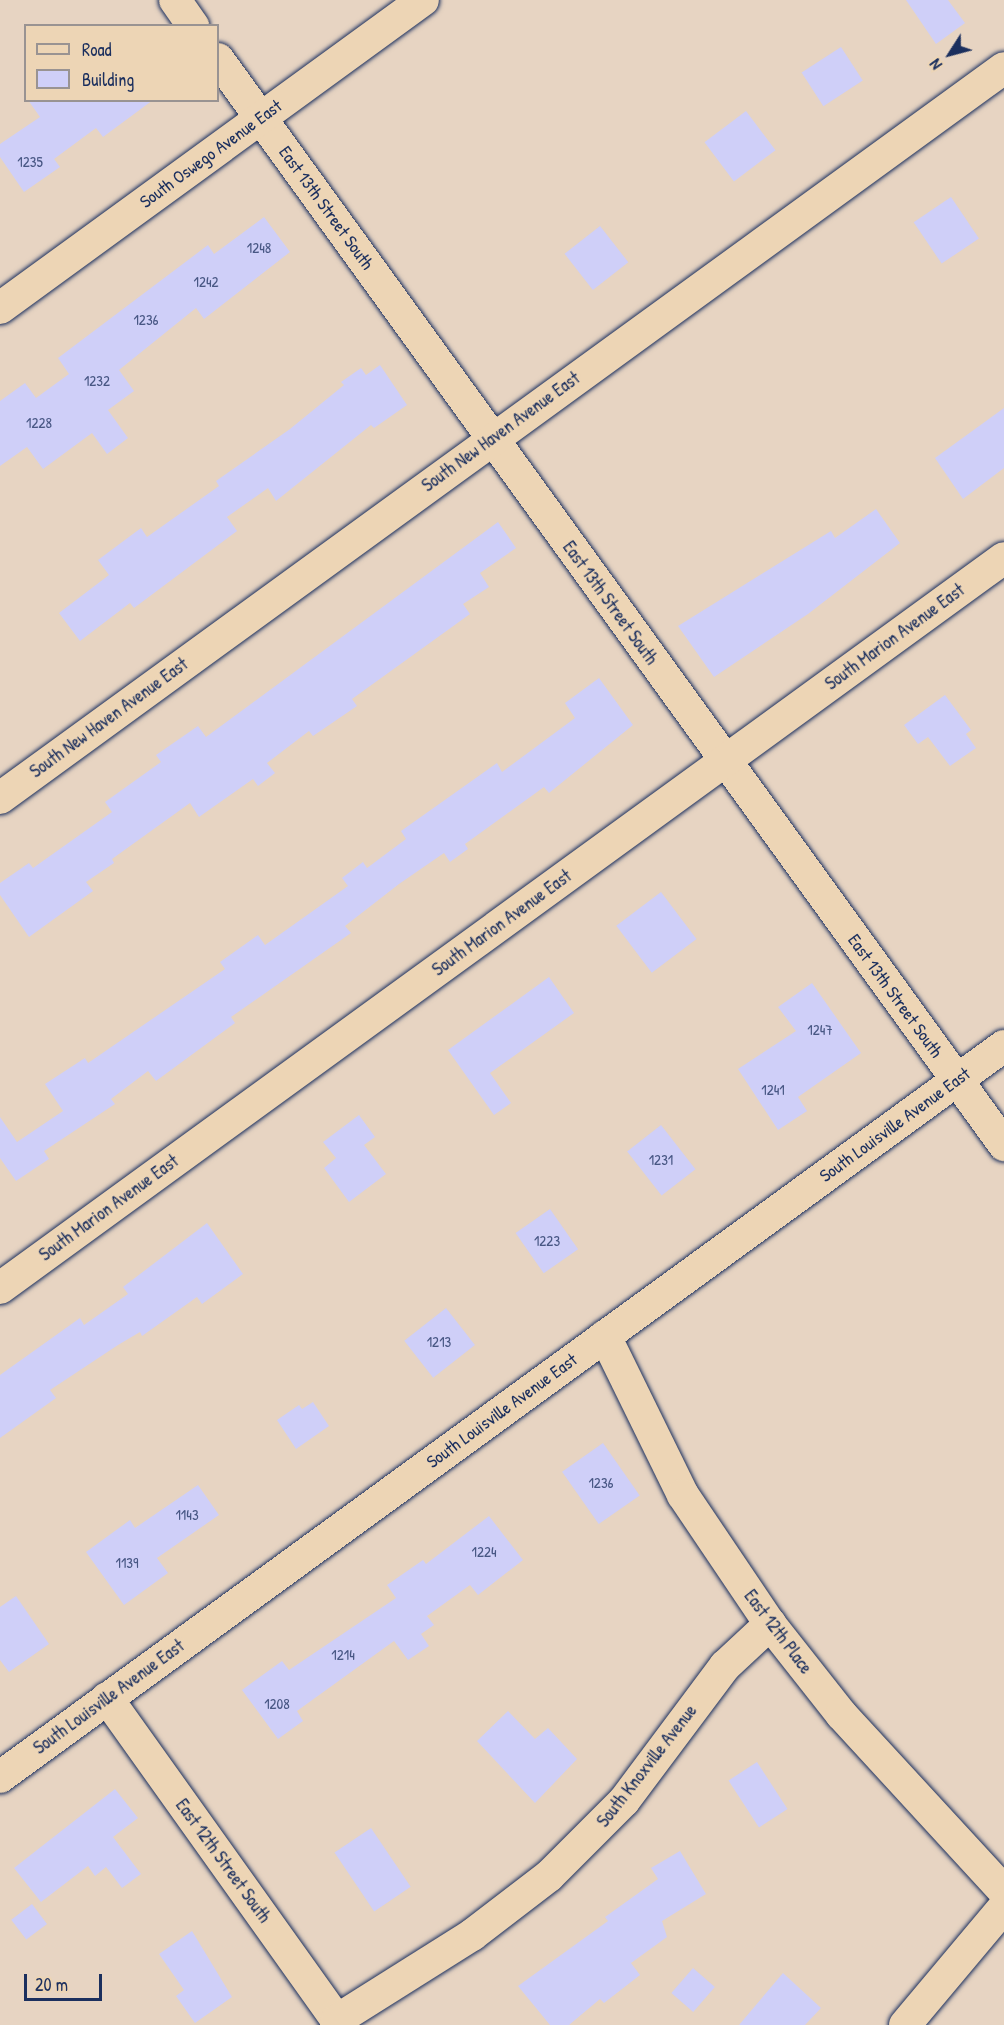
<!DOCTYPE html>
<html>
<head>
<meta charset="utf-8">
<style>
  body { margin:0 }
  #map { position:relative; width:1004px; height:2025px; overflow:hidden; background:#e7d4c2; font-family:"Patrick Hand",sans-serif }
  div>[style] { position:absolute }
  .building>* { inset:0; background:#cfcff8; transform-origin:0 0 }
  .roads { filter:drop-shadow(0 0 2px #1b2f5e) drop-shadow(0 0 2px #1b2f5e) }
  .minor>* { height:32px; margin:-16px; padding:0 16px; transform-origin:16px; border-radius:16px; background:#edd5b5 }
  span { translate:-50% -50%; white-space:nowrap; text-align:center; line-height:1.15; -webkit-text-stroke:6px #edd5b5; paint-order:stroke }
  .number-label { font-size:15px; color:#485784 }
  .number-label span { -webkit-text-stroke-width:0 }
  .street-label { font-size:18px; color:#1b2f5e }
  .legend { position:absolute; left:24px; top:24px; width:195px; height:78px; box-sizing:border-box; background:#edd5b5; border:2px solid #999392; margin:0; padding:8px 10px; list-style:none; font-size:18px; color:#1b2f5e }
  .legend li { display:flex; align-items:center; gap:12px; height:30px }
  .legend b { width:30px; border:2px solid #999392 }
  .north { position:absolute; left:920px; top:24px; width:60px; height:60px; -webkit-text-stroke:4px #edd5b5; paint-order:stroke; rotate:234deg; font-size:16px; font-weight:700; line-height:24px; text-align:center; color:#1b2f5e }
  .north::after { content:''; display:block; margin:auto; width:21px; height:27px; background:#1b2f5e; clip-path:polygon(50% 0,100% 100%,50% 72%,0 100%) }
  .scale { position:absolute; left:24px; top:1974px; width:78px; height:27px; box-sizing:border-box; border:3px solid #1b2f5e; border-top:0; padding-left:8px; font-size:18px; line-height:21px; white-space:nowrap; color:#1b2f5e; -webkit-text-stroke:4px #edd5b5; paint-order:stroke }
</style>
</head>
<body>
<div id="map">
  <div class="building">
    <i style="clip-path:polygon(906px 0,948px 0,965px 23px,936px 44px)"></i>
    <i style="left:841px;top:47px;width:40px;height:47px;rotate:57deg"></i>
    <i style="clip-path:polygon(28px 100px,153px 100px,103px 137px,96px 128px,54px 159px,60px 167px,24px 192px,0 157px,0 144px,40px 117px)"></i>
    <i style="left:746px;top:111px;width:49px;height:52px;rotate:53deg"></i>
    <i style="left:951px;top:197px;width:50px;height:45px;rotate:56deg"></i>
    <i style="clip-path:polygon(264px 217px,290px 252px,204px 319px,196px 308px,119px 370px,134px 391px,108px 410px,128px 438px,107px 454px,92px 433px,43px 469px,27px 447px,0 466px,0 401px,25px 383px,36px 398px,69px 374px,58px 358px,208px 245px,214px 254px)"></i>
    <i style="left:600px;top:226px;width:46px;height:45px;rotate:52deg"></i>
    <i style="clip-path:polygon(380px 365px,407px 405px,374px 428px,371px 425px,276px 501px,268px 488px,227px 517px,237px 531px,134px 608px,130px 603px,80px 641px,59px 613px,109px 575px,98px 560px,141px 528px,147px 537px,219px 486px,216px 481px,290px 429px,344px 385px,341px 382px,361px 368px,366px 375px)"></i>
    <i style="clip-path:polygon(1004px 408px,1004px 468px,963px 499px,935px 458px)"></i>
    <i style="clip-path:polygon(876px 509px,900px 543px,808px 614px,714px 677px,678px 626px,831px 531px,835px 538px)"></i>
    <i style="clip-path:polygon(498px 522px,516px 548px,480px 573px,489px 587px,463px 604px,470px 614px,352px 699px,357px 706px,313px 736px,309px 731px,267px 763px,275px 773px,258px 786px,253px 779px,199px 817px,190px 803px,112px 859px,114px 863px,86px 882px,93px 891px,29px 937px,0 895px,0 883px,29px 863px,33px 868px,112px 812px,105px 802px,161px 762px,156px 755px,198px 726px,206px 737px)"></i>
    <i style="clip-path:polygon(599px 678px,633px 725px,549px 793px,544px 787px,465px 844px,468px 849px,450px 862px,444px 853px,399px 884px,345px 926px,351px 933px,231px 1017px,235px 1023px,156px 1081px,148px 1071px,111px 1099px,115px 1104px,44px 1151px,49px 1159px,16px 1181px,0 1158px,0 1117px,17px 1142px,63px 1111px,45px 1084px,85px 1058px,88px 1063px,225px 969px,220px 962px,258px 935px,265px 945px,348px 886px,342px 878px,363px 862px,367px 868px,406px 839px,401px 831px,497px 763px,502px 772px,575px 718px,565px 703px)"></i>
    <i style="clip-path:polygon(945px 695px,971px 730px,966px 734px,976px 748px,950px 766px,928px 737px,918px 744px,904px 725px)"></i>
    <i style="left:661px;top:892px;width:59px;height:56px;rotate:53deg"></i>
    <i style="clip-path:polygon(549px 977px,574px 1013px,490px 1073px,511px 1103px,494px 1115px,448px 1050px)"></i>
    <i style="clip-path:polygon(812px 983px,861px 1053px,798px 1097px,807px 1111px,778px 1130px,738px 1069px,796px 1031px,778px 1007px)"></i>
    <i style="clip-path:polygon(359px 1115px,375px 1137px,364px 1145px,386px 1174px,349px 1202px,324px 1168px,336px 1158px,323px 1142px)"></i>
    <i style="left:661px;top:1125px;width:56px;height:43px;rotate:52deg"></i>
    <i style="left:550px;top:1209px;width:49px;height:42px;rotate:55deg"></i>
    <i style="clip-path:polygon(207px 1223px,243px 1274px,202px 1304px,197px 1297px,142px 1336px,140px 1332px,118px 1345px,50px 1390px,56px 1398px,0 1438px,0 1375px,80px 1318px,84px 1325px,128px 1294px,123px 1287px)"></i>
    <i style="left:446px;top:1308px;width:47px;height:53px;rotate:52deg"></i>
    <i style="clip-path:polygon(313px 1402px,329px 1426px,296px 1449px,277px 1420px,299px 1405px,302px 1409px)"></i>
    <i style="left:603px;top:1443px;width:64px;height:50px;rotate:55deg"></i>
    <i style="clip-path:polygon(198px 1485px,219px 1515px,157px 1558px,168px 1573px,124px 1605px,86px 1552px,130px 1520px,135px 1528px)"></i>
    <i style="clip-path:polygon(489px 1516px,523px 1560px,478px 1595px,470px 1585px,427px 1616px,434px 1625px,421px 1634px,429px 1646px,408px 1660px,394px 1641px,297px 1711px,303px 1721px,278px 1739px,242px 1690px,282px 1661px,289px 1670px,396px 1598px,387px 1585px,423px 1560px,426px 1564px)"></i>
    <i style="clip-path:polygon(16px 1596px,49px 1644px,9px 1672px,0 1660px,0 1607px)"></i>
    <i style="clip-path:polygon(508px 1711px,535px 1739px,548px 1728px,577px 1759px,535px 1803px,477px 1741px)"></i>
    <i style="left:757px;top:1762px;width:56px;height:34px;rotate:57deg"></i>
    <i style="clip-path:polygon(115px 1789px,138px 1818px,113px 1837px,141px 1874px,122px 1888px,106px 1867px,95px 1876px,88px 1866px,41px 1902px,14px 1868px)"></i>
    <i style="left:371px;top:1828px;width:71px;height:44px;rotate:56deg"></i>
    <i style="clip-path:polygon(680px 1851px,706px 1894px,662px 1921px,667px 1937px,631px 1963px,640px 1975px,604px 2003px,600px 1999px,569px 2025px,550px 2025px,518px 1986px,608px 1921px,605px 1917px,658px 1879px,651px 1868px)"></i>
    <i style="left:32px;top:1904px;width:25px;height:26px;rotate:53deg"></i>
    <i style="clip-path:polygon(192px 1931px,232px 1997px,195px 2023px,176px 1996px,184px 1990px,159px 1954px)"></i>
    <i style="left:693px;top:1968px;width:29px;height:33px;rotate:41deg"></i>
    <i style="clip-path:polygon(783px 1973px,821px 2008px,805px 2025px,739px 2025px)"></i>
  </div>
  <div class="roads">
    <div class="minor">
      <i style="left:175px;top:0;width:32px;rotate:55deg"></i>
      <i style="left:218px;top:59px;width:1341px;rotate:54.1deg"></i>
      <i style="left:0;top:308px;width:523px;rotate:-36.06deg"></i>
      <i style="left:0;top:798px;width:1241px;rotate:-36.02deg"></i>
      <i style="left:0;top:1288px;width:1241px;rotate:-36.02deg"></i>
      <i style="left:605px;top:1336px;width:177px;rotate:63.9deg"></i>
      <i style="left:683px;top:1495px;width:156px;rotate:56deg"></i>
      <i style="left:770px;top:1624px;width:115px;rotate:51.7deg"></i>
      <i style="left:841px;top:1714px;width:241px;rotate:47.4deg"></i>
      <i style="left:107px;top:1698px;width:396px;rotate:54.5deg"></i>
      <i style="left:337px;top:2020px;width:5px;rotate:101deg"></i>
      <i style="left:0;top:1777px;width:1242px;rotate:-36.06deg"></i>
      <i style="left:337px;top:2020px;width:160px;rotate:-32.2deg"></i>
      <i style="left:472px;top:1935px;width:97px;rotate:-37.5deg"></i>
      <i style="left:549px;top:1876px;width:106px;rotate:-45deg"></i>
      <i style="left:624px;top:1801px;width:169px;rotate:-53.2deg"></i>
      <i style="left:725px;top:1666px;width:62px;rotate:-43deg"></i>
      <i style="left:905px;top:2025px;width:154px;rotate:-50deg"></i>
    </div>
  </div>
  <div class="number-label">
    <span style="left:30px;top:162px">1235</span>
    <span style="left:259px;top:248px">1248</span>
    <span style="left:206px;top:282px">1242</span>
    <span style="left:146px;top:320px">1236</span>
    <span style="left:97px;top:381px">1232</span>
    <span style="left:39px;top:423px">1228</span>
    <span style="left:820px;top:1030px">1247</span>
    <span style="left:773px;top:1090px">1241</span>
    <span style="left:661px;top:1160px">1231</span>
    <span style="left:547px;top:1241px">1223</span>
    <span style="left:439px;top:1342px">1213</span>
    <span style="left:601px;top:1483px">1236</span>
    <span style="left:187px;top:1515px">1143</span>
    <span style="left:484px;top:1552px">1224</span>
    <span style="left:127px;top:1563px">1139</span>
    <span style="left:343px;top:1655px">1214</span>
    <span style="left:277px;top:1704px">1208</span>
  </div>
  <div class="street-label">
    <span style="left:211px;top:154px;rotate:-36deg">South Oswego Avenue East</span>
    <span style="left:326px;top:208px;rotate:54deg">East 13th Street South</span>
    <span style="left:501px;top:432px;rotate:-36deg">South New Haven Avenue East</span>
    <span style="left:610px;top:603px;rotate:54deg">East 13th Street South</span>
    <span style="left:895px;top:637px;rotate:-36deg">South Marion Avenue East</span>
    <span style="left:109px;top:718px;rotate:-36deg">South New Haven Avenue East</span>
    <span style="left:502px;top:923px;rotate:-36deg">South Marion Avenue East</span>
    <span style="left:895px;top:996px;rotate:54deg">East 13th Street South</span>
    <span style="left:895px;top:1125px;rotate:-36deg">South Louisville Avenue East</span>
    <span style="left:109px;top:1208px;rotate:-36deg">South Marion Avenue East</span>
    <span style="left:502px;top:1411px;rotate:-36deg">South Louisville Avenue East</span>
    <span style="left:778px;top:1632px;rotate:53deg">East 12th Place</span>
    <span style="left:109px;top:1697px;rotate:-36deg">South Louisville Avenue East</span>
    <span style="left:647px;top:1766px;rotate:-52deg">South Knoxville Avenue</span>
    <span style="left:223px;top:1861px;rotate:54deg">East 12th Street South</span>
  </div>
  <ul class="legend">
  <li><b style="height:8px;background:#edd5b5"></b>Road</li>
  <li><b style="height:16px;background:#cfcff8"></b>Building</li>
  </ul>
  <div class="north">N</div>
  <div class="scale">20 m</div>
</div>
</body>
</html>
